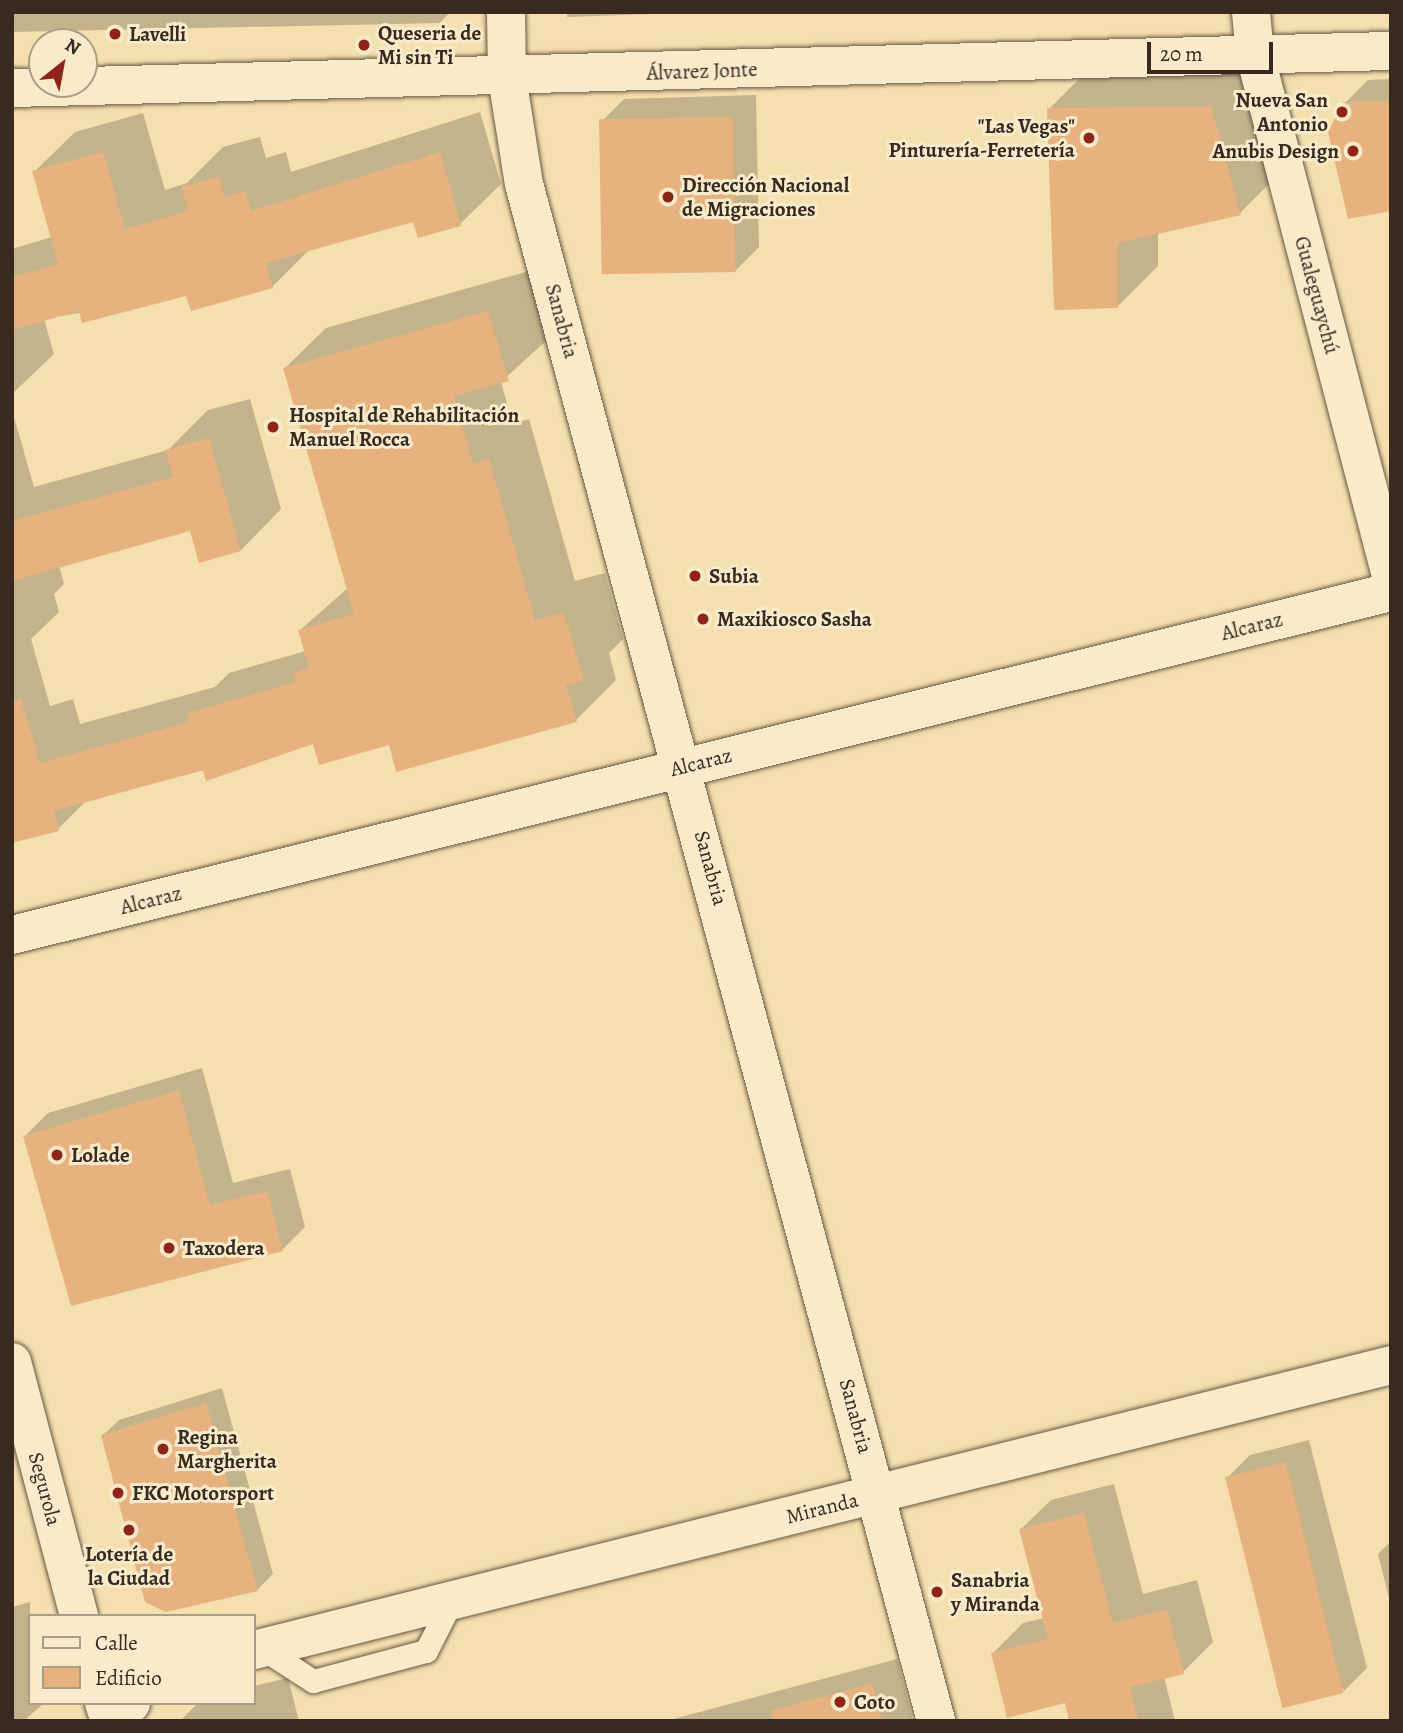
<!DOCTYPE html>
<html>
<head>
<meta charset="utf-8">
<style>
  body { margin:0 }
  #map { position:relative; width:1403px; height:1733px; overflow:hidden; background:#f3e0ae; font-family:Alegreya,serif }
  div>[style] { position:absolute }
  .shadow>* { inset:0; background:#0003 }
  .building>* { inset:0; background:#e7b180; transform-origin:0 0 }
  .roads { filter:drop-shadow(0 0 2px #685844) drop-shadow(0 0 2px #685844) }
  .lane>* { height:23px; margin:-11.5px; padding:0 11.5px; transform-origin:11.5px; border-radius:11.5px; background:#f7ebca }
  .street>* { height:38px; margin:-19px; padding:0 19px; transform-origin:19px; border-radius:19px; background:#f7ebca }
  .secondary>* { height:38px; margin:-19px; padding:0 19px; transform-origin:19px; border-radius:19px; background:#f7ebca }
  .dots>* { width:19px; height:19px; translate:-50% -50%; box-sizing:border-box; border:4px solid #f7ebca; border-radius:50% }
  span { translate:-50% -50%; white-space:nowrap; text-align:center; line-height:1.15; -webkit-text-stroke:6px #f7ebca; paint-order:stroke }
  .poi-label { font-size:21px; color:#392a21; font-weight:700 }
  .left { translate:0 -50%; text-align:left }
  .right { translate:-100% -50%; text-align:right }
  .street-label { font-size:21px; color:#392a21 }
  .frame { position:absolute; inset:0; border:14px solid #392a21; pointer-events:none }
  .legend { position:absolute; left:28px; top:1614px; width:228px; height:91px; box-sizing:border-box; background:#f7ebca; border:2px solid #ab9e86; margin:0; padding:9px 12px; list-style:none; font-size:21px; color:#392a21 }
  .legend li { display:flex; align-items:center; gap:14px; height:35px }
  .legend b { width:35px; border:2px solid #ab9e86 }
  .north { position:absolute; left:28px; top:28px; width:70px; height:70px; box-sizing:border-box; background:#f7ebca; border:2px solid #ab9e86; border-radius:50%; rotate:31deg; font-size:19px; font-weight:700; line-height:28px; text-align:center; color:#392a21 }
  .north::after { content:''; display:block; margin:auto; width:24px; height:32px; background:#8f2418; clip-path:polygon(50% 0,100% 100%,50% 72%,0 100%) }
  .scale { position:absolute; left:1147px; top:42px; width:126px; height:32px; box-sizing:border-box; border:4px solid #392a21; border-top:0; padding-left:9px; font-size:21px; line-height:24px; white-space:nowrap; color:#392a21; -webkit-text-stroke:5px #f7ebca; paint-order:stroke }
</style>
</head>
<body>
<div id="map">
  <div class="shadow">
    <i style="clip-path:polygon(12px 12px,450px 12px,440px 23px,12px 32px)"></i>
    <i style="clip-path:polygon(567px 12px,707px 12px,567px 17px)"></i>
    <i style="clip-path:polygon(1251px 67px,1280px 173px,1240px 213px,1158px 232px,1158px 266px,1118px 306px,1049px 109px,1089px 69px)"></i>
    <i style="clip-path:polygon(1391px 79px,1391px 209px,1345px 103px,1368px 80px)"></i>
    <i style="clip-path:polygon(756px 95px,759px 247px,736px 270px,601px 122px,624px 99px)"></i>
    <i style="clip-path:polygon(480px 112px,501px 184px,460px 224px,415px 220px,310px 249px,272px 287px,188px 294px,44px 319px,54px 354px,12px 394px,12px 249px,52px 237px,34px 172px,75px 132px,143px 113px,165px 190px,187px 183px,223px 147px,260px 137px,266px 158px,286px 152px,291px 172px)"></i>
    <i style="clip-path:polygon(529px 271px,548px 339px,501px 382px,513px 424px,529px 419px,575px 581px,605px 573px,623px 639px,609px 653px,616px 680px,576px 720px,390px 743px,314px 742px,87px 800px,58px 829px,12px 842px,12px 410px,34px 487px,168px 450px,208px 410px,250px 399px,281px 509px,241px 550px,191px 529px,59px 566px,64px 584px,54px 594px,59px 612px,31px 639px,50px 706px,73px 699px,80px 724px,215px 687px,229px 673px,306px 651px,300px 630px,348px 588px,285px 368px,326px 328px)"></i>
    <i style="clip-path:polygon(202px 1068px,233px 1183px,290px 1169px,305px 1227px,282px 1250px,25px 1136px,48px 1113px)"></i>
    <i style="clip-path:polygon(222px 1388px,273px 1574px,257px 1590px,103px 1435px,119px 1420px)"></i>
    <i style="clip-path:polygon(1309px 1440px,1367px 1668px,1344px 1691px,1227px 1478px,1250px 1455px)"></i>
    <i style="clip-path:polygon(1114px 1484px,1143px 1594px,1197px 1580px,1213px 1642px,1183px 1672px,1164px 1677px,1175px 1721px,1071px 1721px,1066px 1701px,993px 1653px,1023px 1623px,1044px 1618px,1021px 1529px,1051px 1500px)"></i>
    <i style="clip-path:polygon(1391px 1541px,1391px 1606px,1378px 1554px)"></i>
    <i style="clip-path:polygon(30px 1602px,30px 1703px,44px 1703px,24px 1721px,12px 1721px,12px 1607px)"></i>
    <i style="clip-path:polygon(897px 1659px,913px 1721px,666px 1721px)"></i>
    <i style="clip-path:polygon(288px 1678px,299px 1721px,180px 1721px,198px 1703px,254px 1703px,254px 1686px)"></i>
  </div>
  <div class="building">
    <i style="clip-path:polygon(1391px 101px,1391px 211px,1348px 219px,1328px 132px,1343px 102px)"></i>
    <i style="clip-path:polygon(1211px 106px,1241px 215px,1118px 243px,1118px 308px,1054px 310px,1047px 108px)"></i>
    <i style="left:733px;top:117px;width:155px;height:134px;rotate:89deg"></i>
    <i style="clip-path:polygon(103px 152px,125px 229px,188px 211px,181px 187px,219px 177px,225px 197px,245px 191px,251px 211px,440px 152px,461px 226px,418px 238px,413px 222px,266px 263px,273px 288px,191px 311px,186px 296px,82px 323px,79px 311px,12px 330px,12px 277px,58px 264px,32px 171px)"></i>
    <i style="clip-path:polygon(488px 311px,509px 381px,454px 396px,473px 463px,489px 459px,535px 620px,564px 612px,584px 681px,566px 685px,577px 722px,396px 772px,389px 745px,319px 765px,313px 744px,206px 781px,203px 770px,54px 811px,59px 831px,12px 843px,12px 701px,21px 699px,40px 763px,189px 722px,187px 713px,296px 682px,293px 673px,309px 668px,298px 630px,354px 614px,283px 368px)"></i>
    <i style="clip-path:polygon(209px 438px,241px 551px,199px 563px,190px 531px,12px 581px,12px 521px,173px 477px,165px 450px)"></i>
    <i style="clip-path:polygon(179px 1090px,210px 1205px,267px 1191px,283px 1251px,71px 1306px,23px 1136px)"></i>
    <i style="clip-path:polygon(206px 1403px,258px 1591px,166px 1612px,145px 1602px,101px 1435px)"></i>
    <i style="left:1286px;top:1462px;width:238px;height:63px;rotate:76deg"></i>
    <i style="clip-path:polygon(1084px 1513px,1113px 1623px,1167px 1609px,1184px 1674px,1130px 1687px,1138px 1721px,1069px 1721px,1065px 1703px,1007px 1718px,991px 1653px,1048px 1639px,1019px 1529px)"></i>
    <i style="clip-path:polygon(872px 1683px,882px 1721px,773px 1721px,771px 1711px)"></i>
  </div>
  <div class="roads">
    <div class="lane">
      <i style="left:262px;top:1648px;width:61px;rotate:32.9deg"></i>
      <i style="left:313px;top:1681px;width:117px;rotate:-14.9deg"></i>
      <i style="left:426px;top:1651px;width:55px;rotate:-63deg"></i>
    </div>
    <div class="street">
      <i style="left:1251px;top:12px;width:43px;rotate:84.7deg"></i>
      <i style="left:1255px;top:55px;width:538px;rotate:75.37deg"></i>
      <i style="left:12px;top:935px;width:1421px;rotate:-13.97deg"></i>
      <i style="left:254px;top:1650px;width:1172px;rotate:-14.07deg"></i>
      <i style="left:115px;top:1721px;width:24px;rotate:-48deg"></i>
    </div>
    <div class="secondary">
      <i style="left:506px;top:12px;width:65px;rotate:89.1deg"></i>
      <i style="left:507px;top:77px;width:108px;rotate:81deg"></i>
      <i style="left:524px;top:184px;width:1591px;rotate:74.99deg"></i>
      <i style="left:12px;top:88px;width:1379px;rotate:-1.54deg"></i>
      <i style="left:12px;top:1362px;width:263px;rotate:75.2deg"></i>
      <i style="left:104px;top:1703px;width:19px;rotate:72deg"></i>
    </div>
  </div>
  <div class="dots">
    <i style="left:115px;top:34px;background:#8f2418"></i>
    <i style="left:364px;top:45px;background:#8f2418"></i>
    <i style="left:1342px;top:112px;background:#8f2418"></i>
    <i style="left:1089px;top:138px;background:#8f2418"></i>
    <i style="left:1353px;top:151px;background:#8f2418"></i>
    <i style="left:668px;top:197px;background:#8f2418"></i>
    <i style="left:273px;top:427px;background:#8f2418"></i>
    <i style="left:695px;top:576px;background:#8f2418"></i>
    <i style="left:703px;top:619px;background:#8f2418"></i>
    <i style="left:57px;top:1155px;background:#8f2418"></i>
    <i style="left:169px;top:1248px;background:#8f2418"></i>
    <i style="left:163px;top:1449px;background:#8f2418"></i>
    <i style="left:118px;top:1493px;background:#8f2418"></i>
    <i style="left:129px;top:1530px;background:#8f2418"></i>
    <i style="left:937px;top:1592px;background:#8f2418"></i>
    <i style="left:840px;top:1702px;background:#8f2418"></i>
  </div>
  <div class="poi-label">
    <span class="left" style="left:378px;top:45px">Queseria de<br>Mi sin Ti</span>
    <span class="left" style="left:129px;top:34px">Lavelli</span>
    <span class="right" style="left:1328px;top:112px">Nueva San<br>Antonio</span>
    <span class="right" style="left:1075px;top:138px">"Las Vegas"<br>Pinturería-Ferretería</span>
    <span class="right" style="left:1339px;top:151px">Anubis Design</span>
    <span class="left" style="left:682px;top:197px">Dirección Nacional<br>de Migraciones</span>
    <span class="left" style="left:289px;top:427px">Hospital de Rehabilitación<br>Manuel Rocca</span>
    <span class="left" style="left:709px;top:576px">Subia</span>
    <span class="left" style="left:717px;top:619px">Maxikiosco Sasha</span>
    <span class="left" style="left:71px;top:1155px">Lolade</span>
    <span class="left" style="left:183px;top:1248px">Taxodera</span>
    <span class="left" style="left:177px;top:1449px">Regina<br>Margherita</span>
    <span class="left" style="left:132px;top:1493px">FKC Motorsport</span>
    <span style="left:129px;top:1566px">Lotería de<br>la Ciudad</span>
    <span class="left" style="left:951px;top:1592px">Sanabria<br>y Miranda</span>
    <span class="left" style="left:854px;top:1702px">Coto</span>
  </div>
  <div class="street-label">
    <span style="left:702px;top:71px;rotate:-2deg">Álvarez Jonte</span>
    <span style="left:1317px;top:295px;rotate:75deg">Gualeguaychú</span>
    <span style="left:562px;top:321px;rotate:75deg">Sanabria</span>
    <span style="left:1252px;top:626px;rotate:-14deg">Alcaraz</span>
    <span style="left:701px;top:762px;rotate:-14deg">Alcaraz</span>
    <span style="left:711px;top:868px;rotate:75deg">Sanabria</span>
    <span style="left:151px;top:900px;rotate:-14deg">Alcaraz</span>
    <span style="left:856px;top:1416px;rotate:75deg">Sanabria</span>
    <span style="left:45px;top:1489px;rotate:75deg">Segurola</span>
    <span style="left:822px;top:1508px;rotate:-14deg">Miranda</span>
  </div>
  <div class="frame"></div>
  <ul class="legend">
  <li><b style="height:9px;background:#f7ebca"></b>Calle</li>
  <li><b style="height:19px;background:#e7b180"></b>Edificio</li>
  </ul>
  <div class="north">N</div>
  <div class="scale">20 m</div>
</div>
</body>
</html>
